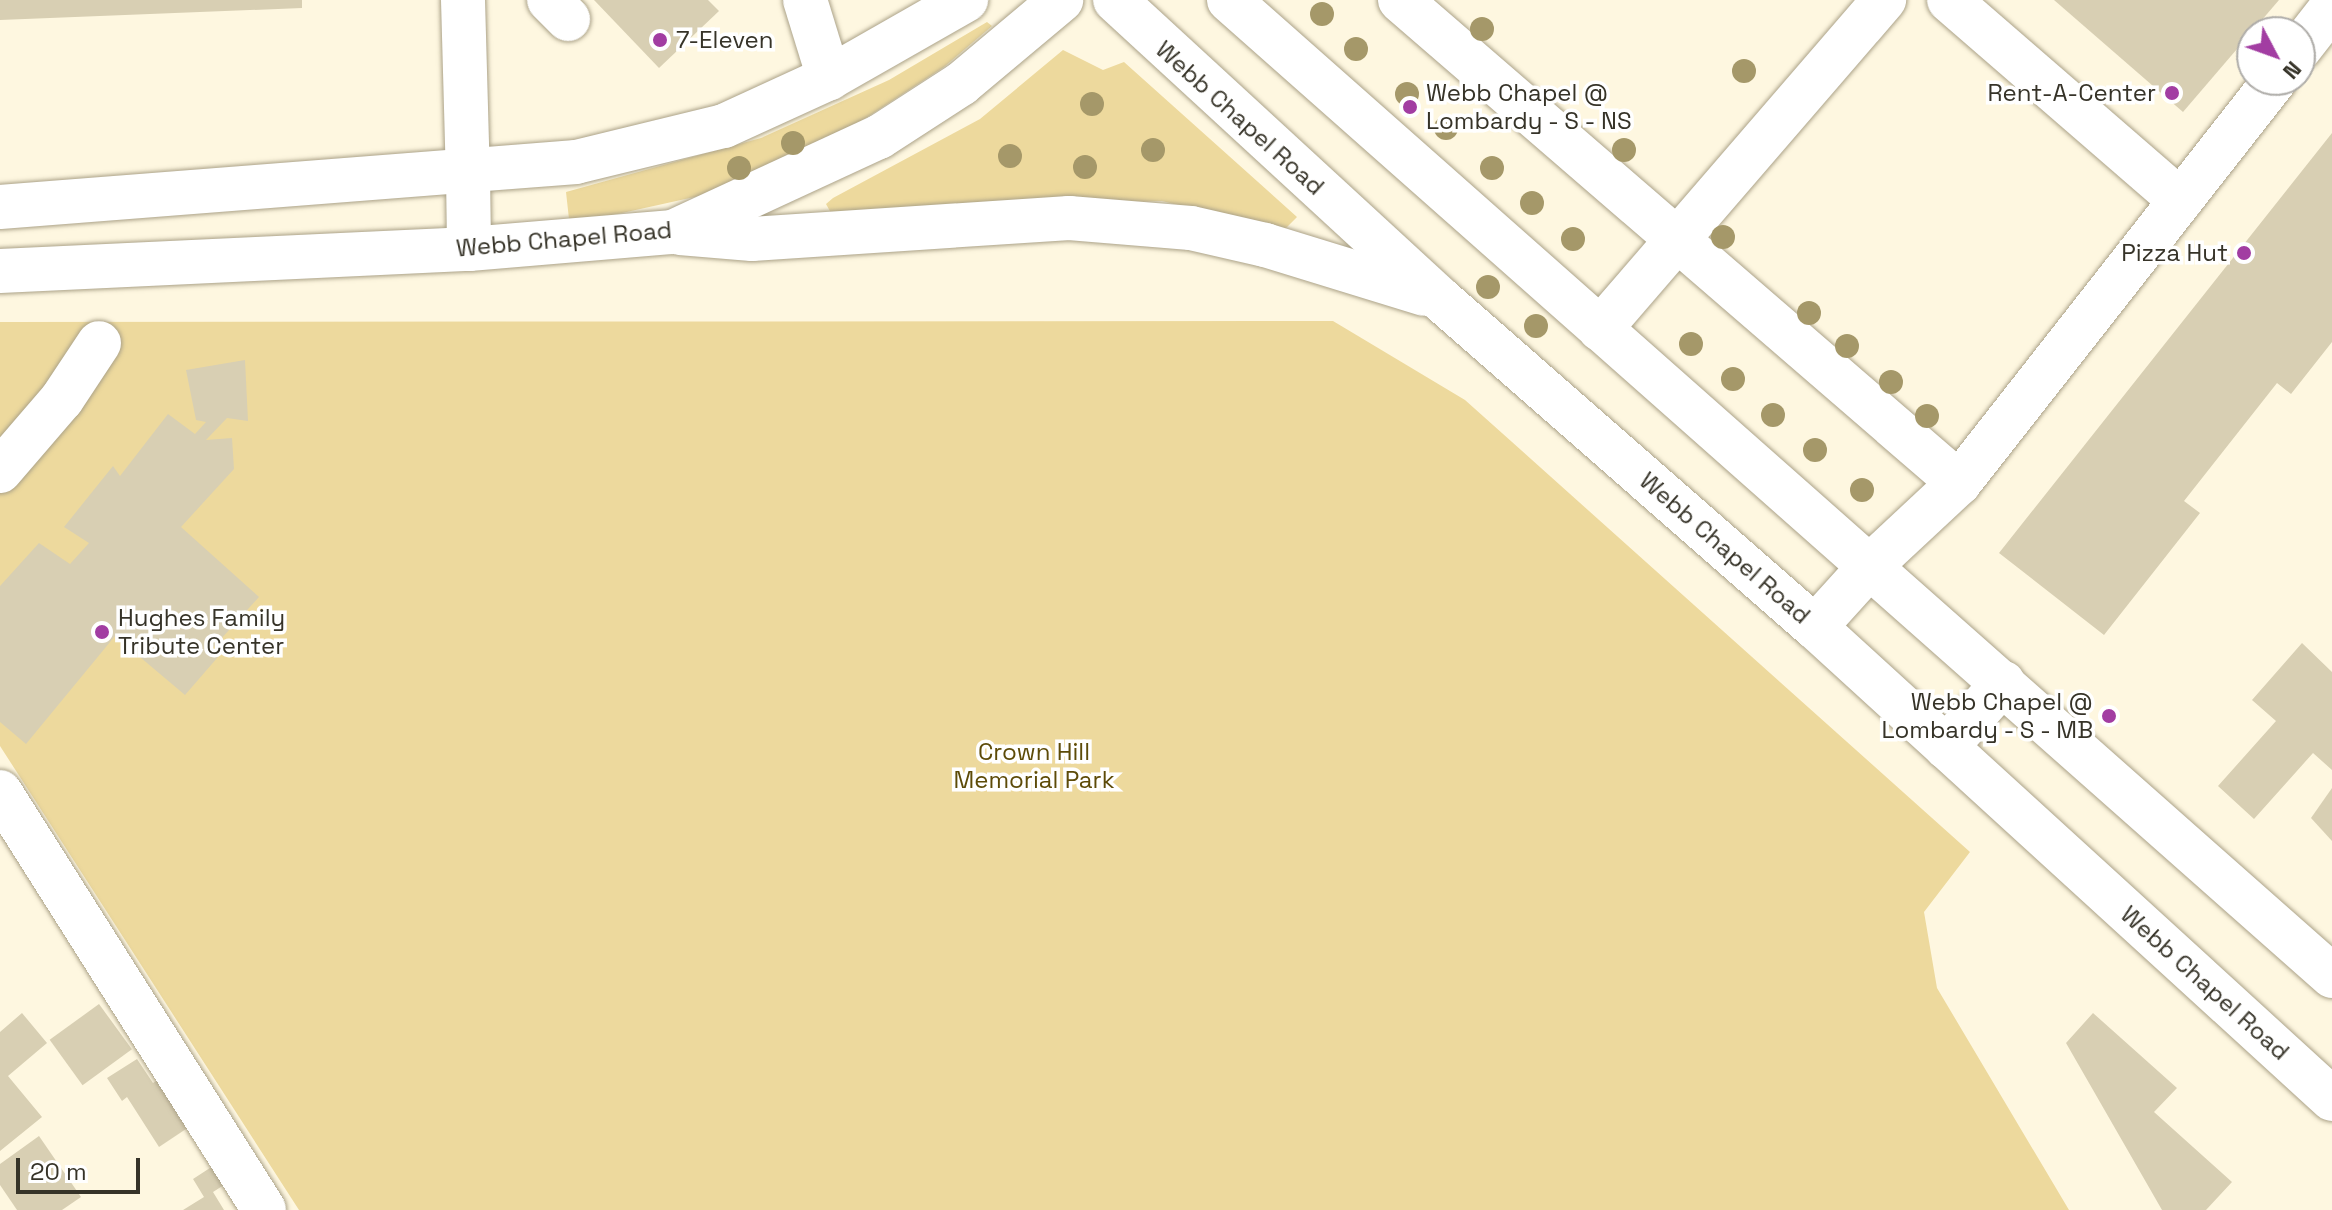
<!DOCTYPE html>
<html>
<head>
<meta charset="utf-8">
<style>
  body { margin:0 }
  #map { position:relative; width:2332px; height:1210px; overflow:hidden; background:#fef7e0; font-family:"Space Grotesk",sans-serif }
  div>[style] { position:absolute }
  .green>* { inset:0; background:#edd99d }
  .building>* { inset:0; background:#d8cfb3; transform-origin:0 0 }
  .roads { filter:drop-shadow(0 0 2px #aba288) drop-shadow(0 0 2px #aba288) }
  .minor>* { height:44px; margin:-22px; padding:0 22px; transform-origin:22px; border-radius:22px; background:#fff }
  .major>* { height:44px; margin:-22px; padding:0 22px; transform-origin:22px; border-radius:22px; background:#fff }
  .trees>* { width:24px; height:24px; margin:-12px; border-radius:50%; background:#a59869 }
  .dots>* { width:22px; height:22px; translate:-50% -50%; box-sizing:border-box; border:4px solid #fff; border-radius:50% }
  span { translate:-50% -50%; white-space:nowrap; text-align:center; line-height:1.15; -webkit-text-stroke:7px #fff; paint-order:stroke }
  .poi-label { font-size:24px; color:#363328 }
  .left { translate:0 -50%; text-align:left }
  .right { translate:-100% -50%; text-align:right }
  .street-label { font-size:24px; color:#363328 }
  .park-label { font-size:24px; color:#5d4b08 }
  .north { position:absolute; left:2236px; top:16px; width:80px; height:80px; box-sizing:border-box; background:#fff; border:2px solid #afada9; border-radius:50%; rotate:131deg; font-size:22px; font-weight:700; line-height:32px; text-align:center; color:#363328 }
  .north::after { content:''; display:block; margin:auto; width:28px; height:36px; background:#a23da2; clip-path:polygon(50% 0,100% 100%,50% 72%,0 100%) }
  .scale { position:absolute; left:16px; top:1158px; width:124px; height:36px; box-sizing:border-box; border:4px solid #363328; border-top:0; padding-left:10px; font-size:24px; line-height:28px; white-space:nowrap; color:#363328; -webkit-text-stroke:6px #fff; paint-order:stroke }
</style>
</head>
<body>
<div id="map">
  <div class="green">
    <i style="clip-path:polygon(987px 22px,992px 26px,944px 67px,849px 129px,744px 186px,586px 221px,569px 219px,566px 192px,761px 138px,889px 80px)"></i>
    <i style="clip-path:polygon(1063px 50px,1103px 70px,1124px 62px,1297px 217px,1283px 231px,1162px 201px,831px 213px,826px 204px,833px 198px,980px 119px)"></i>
    <i style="clip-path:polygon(1333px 321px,1465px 400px,1970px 852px,1924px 912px,1937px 988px,2069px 1210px,299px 1210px,0 746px,0 322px)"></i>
  </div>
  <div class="building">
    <i style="clip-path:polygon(0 0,302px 0,302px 8px,0 20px)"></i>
    <i style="clip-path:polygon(594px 0,708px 0,719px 11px,659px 68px)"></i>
    <i style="clip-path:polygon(2054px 0,2279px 0,2183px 112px)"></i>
    <i style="clip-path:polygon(2332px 133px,2332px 342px,2291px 394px,2277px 383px,2184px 501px,2200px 513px,2104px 635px,1999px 553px)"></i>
    <i style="clip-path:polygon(245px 360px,248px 421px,227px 418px,206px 440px,232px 438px,234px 469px,181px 527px,259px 597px,211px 650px,218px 657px,185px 695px,115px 636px,26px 744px,0 722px,0 586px,39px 543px,70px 564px,89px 543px,64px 527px,113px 466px,120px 476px,168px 414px,195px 434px,206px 422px,196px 420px,186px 370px)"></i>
    <i style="clip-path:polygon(2302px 643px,2332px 672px,2332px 770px,2313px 753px,2254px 819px,2218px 786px,2276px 721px,2252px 700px)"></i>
    <i style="clip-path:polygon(2332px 788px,2332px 841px,2311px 818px)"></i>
    <i style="left:99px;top:1004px;width:56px;height:61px;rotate:54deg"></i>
    <i style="clip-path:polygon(22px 1013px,47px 1043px,8px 1076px,42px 1117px,0 1151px,0 1032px)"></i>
    <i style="clip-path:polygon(2093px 1013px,2177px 1088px,2154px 1112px,2232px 1182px,2206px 1210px,2162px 1210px,2066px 1043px)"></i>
    <i style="clip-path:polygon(137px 1059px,153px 1083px,164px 1076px,195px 1123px,159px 1147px,127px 1097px,122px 1101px,107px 1078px)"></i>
    <i style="clip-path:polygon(39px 1136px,81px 1197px,62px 1210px,17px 1210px,0 1185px,0 1164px)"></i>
    <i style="clip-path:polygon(213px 1166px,224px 1185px,213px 1192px,224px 1210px,183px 1210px,204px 1197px,193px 1179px)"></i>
  </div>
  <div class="roads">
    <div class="minor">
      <i style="left:463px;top:0;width:174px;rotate:88.4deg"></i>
      <i style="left:549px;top:0;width:27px;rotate:45deg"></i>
      <i style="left:805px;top:0;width:82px;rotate:72.9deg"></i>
      <i style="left:1400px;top:0;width:739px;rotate:40.83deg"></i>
      <i style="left:1949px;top:0;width:306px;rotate:40.9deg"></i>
      <i style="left:2300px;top:48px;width:52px;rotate:-52deg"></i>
      <i style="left:1600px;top:329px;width:435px;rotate:-49.2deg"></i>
      <i style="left:0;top:471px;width:95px;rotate:-49.3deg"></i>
      <i style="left:62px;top:399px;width:67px;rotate:-56.5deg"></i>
      <i style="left:1871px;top:565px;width:120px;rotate:-43deg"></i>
      <i style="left:1959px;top:483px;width:512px;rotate:-51.9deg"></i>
      <i style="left:0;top:792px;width:494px;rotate:57.7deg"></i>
    </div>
    <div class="major">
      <i style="left:1115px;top:0;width:442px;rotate:42.6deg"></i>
      <i style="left:1440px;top:299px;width:498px;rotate:41.2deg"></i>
      <i style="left:1815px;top:627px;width:700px;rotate:42.39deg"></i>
      <i style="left:1229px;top:0;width:1473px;rotate:41.5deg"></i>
      <i style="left:468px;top:174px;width:75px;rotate:89.2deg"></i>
      <i style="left:0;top:207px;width:578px;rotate:-4.47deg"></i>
      <i style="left:576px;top:162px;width:152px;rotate:-13.7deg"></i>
      <i style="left:724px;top:126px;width:115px;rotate:-24.6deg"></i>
      <i style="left:829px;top:78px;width:158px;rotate:-29.7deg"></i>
      <i style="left:680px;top:233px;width:72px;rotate:4.8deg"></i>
      <i style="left:752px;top:239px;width:318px;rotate:-3.8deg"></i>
      <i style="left:1069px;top:218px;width:122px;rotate:4.7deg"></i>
      <i style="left:1191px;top:228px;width:76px;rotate:12.9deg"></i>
      <i style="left:1265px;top:245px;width:166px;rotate:17.1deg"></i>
      <i style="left:0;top:271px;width:470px;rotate:-2.7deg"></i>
      <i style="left:469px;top:249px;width:205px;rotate:-4.8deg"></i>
      <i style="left:673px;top:232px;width:227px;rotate:-24.8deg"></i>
      <i style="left:879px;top:137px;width:98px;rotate:-32.9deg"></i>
      <i style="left:961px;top:84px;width:131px;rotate:-40deg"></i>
      <i style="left:1815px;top:627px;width:84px;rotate:-47.9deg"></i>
      <i style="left:1946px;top:747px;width:86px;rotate:-48.3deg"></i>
    </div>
  </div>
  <div class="trees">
    <i style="left:1322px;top:14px"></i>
    <i style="left:1482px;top:29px"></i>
    <i style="left:1356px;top:49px"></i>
    <i style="left:1744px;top:71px"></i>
    <i style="left:1407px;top:94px"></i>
    <i style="left:1092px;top:104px"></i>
    <i style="left:1446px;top:128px"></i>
    <i style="left:793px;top:143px"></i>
    <i style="left:1153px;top:150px"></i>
    <i style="left:1624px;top:150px"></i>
    <i style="left:1010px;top:156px"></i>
    <i style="left:1085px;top:167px"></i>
    <i style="left:739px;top:168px"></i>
    <i style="left:1492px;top:168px"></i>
    <i style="left:1532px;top:203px"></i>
    <i style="left:1723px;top:237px"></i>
    <i style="left:1573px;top:239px"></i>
    <i style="left:1488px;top:287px"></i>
    <i style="left:1809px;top:313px"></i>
    <i style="left:1536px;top:326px"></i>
    <i style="left:1691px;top:344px"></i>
    <i style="left:1847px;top:346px"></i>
    <i style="left:1733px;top:379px"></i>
    <i style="left:1891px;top:382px"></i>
    <i style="left:1773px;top:415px"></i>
    <i style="left:1927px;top:416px"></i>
    <i style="left:1815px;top:450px"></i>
    <i style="left:1862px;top:490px"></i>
  </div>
  <div class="dots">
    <i style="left:660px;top:40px;background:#a23da2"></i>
    <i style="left:2172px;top:93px;background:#a23da2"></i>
    <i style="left:1410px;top:107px;background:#a23da2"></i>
    <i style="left:2244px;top:253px;background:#a23da2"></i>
    <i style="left:102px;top:632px;background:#a23da2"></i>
    <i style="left:2109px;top:716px;background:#a23da2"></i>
  </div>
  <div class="poi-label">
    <span class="left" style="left:676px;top:40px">7-Eleven</span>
    <span class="left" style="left:1426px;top:107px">Webb Chapel @<br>Lombardy - S - NS</span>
    <span class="right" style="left:2156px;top:93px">Rent-A-Center</span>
    <span class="right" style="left:2228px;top:253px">Pizza Hut</span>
    <span class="left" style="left:118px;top:632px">Hughes Family<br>Tribute Center</span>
    <span class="right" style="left:2093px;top:716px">Webb Chapel @<br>Lombardy - S - MB</span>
  </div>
  <div class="street-label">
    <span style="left:1240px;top:118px;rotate:42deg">Webb Chapel Road</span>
    <span style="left:564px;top:239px;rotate:-5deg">Webb Chapel Road</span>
    <span style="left:1725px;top:548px;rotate:41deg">Webb Chapel Road</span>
    <span style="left:2205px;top:983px;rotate:42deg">Webb Chapel Road</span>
  </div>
  <div class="park-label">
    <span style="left:1034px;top:766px">Crown Hill<br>Memorial Park</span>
  </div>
  <div class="north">N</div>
  <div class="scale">20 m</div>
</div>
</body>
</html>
